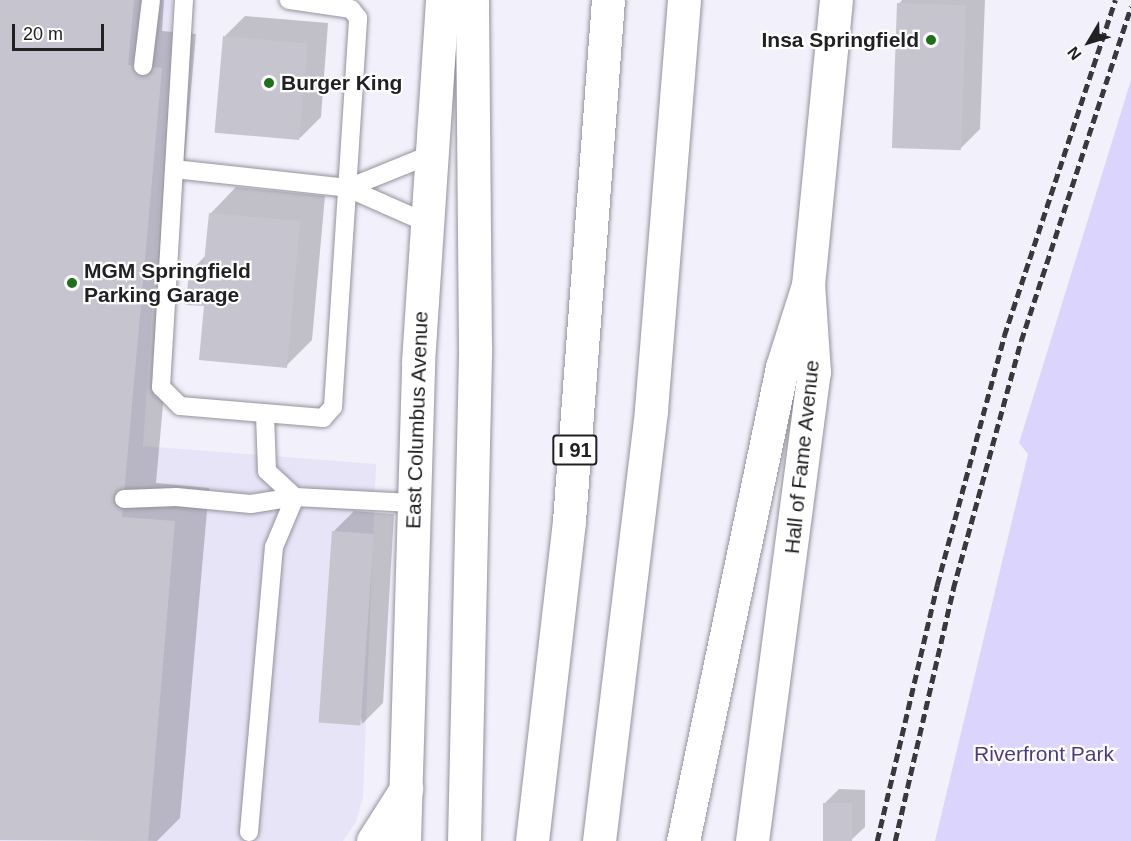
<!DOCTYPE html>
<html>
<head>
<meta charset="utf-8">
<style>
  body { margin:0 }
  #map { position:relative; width:1131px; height:841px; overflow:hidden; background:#f2f0fb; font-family:Helvetica,sans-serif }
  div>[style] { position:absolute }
  .built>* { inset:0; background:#e6e4f6 }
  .green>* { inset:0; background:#dbd5fd }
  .shadow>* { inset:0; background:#0003 }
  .building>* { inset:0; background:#c6c5cf; transform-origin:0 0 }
  .roads { filter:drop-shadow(0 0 2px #93929c) drop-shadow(0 0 2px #93929c) }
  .lane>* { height:18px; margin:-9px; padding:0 9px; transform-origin:9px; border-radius:9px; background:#fff }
  .street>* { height:33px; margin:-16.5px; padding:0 16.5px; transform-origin:16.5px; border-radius:16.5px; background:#fff }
  .primary>* { height:33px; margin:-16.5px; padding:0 16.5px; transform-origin:16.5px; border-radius:16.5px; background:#fff }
  .highway>* { height:33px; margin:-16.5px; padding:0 16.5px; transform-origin:16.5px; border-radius:16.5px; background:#fff }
  .rail>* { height:4.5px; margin-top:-2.25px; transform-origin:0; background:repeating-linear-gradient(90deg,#39393d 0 9px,transparent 0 13.5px) }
  .dots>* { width:16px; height:16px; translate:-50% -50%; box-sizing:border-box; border:3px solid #fff; border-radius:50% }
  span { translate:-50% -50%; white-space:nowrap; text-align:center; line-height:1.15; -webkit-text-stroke:4.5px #fff; paint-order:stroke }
  .shield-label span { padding:2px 4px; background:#fff; border:2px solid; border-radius:4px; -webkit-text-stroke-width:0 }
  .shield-label { font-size:20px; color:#212124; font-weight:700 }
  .poi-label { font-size:21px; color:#212124; font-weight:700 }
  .right { translate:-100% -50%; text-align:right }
  .left { translate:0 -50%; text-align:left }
  .street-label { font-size:21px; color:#212124 }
  .park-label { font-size:21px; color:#4c3a81 }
  .north { position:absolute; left:1059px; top:12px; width:60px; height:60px; -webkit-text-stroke:4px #fff; paint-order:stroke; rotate:232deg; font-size:16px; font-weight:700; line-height:24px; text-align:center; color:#212124 }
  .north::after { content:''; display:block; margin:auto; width:21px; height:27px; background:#212124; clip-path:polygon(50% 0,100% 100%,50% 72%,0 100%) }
  .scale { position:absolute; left:12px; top:24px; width:92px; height:27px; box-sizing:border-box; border:3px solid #212124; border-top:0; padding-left:8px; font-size:18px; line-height:21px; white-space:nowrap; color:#212124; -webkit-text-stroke:4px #fff; paint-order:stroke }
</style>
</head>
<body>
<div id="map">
  <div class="built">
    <i style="clip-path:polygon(0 0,173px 0,143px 446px,376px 464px,363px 797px,356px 822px,343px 841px,0 841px)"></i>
  </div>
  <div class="green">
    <i style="clip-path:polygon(1131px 80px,1131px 841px,935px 841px,1028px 454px,1019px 443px)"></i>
  </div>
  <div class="shadow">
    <i style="clip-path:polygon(0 0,164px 0,162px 31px,196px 34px,156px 483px,209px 488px,180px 818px,157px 841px,0 839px)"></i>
    <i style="clip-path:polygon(902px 0,985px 0,980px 129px,959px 150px,899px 4px)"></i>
    <i style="clip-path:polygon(245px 16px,328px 23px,321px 117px,300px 138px,224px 37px)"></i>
    <i style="clip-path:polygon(236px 187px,325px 196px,312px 340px,286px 366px,206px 305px,191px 271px,206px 255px,210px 214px)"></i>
    <i style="clip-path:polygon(354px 511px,394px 514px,383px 703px,362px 724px,333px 532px)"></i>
    <i style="clip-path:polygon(839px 789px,865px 790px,865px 827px,850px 841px,824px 841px,825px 803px)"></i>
  </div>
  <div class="building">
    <i style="clip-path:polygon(0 0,134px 0,128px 65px,162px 68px,122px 517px,175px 521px,148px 841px,0 840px)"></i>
    <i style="left:897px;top:3px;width:69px;height:145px;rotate:2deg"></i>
    <i style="left:223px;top:36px;width:85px;height:97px;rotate:5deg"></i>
    <i style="clip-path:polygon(209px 213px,300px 221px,287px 368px,199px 360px,204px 306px,186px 305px,189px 270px,203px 272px)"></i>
    <i style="left:332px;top:531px;width:42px;height:192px;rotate:4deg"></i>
    <i style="left:823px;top:803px;width:29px;height:38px"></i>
  </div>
  <div class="roads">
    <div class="lane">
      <i style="left:184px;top:0;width:388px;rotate:93.4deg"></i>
      <i style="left:161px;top:387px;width:27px;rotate:45deg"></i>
      <i style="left:180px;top:406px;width:144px;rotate:4.8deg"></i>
      <i style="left:323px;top:418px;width:15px;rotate:-48deg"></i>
      <i style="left:333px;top:407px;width:390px;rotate:-86.3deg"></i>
      <i style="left:358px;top:18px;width:11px;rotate:-128deg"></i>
      <i style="left:351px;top:9px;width:63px;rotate:-171.7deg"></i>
      <i style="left:143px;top:66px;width:66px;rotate:-83.1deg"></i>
      <i style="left:174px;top:169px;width:175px;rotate:6.2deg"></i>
      <i style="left:427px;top:223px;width:86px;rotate:-156.1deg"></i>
      <i style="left:348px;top:188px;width:91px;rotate:-22deg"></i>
      <i style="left:265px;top:414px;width:57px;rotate:88deg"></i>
      <i style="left:267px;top:471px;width:38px;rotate:43deg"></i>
      <i style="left:124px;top:499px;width:52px;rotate:-2.2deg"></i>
      <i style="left:176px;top:497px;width:75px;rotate:5.3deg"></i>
      <i style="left:251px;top:504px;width:45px;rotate:-9deg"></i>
      <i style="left:295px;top:497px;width:118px;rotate:2.9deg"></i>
      <i style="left:249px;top:832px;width:286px;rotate:-85deg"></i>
      <i style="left:274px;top:547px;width:54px;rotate:-67.2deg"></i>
    </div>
    <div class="street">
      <i style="left:373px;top:841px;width:62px;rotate:-57.6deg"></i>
    </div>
    <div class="primary">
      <i style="left:404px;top:841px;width:479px;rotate:-88.3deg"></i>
      <i style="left:418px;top:362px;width:363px;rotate:-86.2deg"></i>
      <i style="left:752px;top:841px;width:473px;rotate:-82.5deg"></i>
      <i style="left:814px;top:372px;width:87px;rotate:-93.9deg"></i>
      <i style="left:808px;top:285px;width:286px;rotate:-84.4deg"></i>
    </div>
    <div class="highway">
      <i style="left:464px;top:841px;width:494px;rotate:-88.7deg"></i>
      <i style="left:475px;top:347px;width:347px;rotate:-90.5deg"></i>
      <i style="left:532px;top:841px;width:322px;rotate:-83.4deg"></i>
      <i style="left:569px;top:521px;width:522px;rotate:-85.72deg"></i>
      <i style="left:599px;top:841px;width:434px;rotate:-83.1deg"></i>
      <i style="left:651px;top:410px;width:411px;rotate:-85.4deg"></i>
      <i style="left:683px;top:841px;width:484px;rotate:-78.2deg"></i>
      <i style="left:782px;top:367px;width:86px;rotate:-72.4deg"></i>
    </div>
  </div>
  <div class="rail">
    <i style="left:877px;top:841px;width:263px;rotate:-76.8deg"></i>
    <i style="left:937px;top:585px;width:258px;rotate:-74.9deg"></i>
    <i style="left:1004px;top:336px;width:354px;rotate:-71.7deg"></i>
    <i style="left:895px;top:841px;width:259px;rotate:-77deg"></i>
    <i style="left:953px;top:589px;width:257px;rotate:-74.7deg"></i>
    <i style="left:1021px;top:341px;width:352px;rotate:-71.8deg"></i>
  </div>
  <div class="dots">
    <i style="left:931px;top:40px;background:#1d711a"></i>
    <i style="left:269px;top:83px;background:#1d711a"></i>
    <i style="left:72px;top:283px;background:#1d711a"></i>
  </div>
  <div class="shield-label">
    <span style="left:575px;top:450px">I 91</span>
  </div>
  <div class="poi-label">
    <span class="right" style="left:919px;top:40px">Insa Springfield</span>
    <span class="left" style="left:281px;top:83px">Burger King</span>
    <span class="left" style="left:84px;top:283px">MGM Springfield<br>Parking Garage</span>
  </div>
  <div class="street-label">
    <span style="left:417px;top:420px;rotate:-88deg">East Columbus Avenue</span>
    <span style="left:802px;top:457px;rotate:-84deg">Hall of Fame Avenue</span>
  </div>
  <div class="park-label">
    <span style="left:1044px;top:754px">Riverfront Park</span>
  </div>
  <div class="north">N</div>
  <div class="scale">20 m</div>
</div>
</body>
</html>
